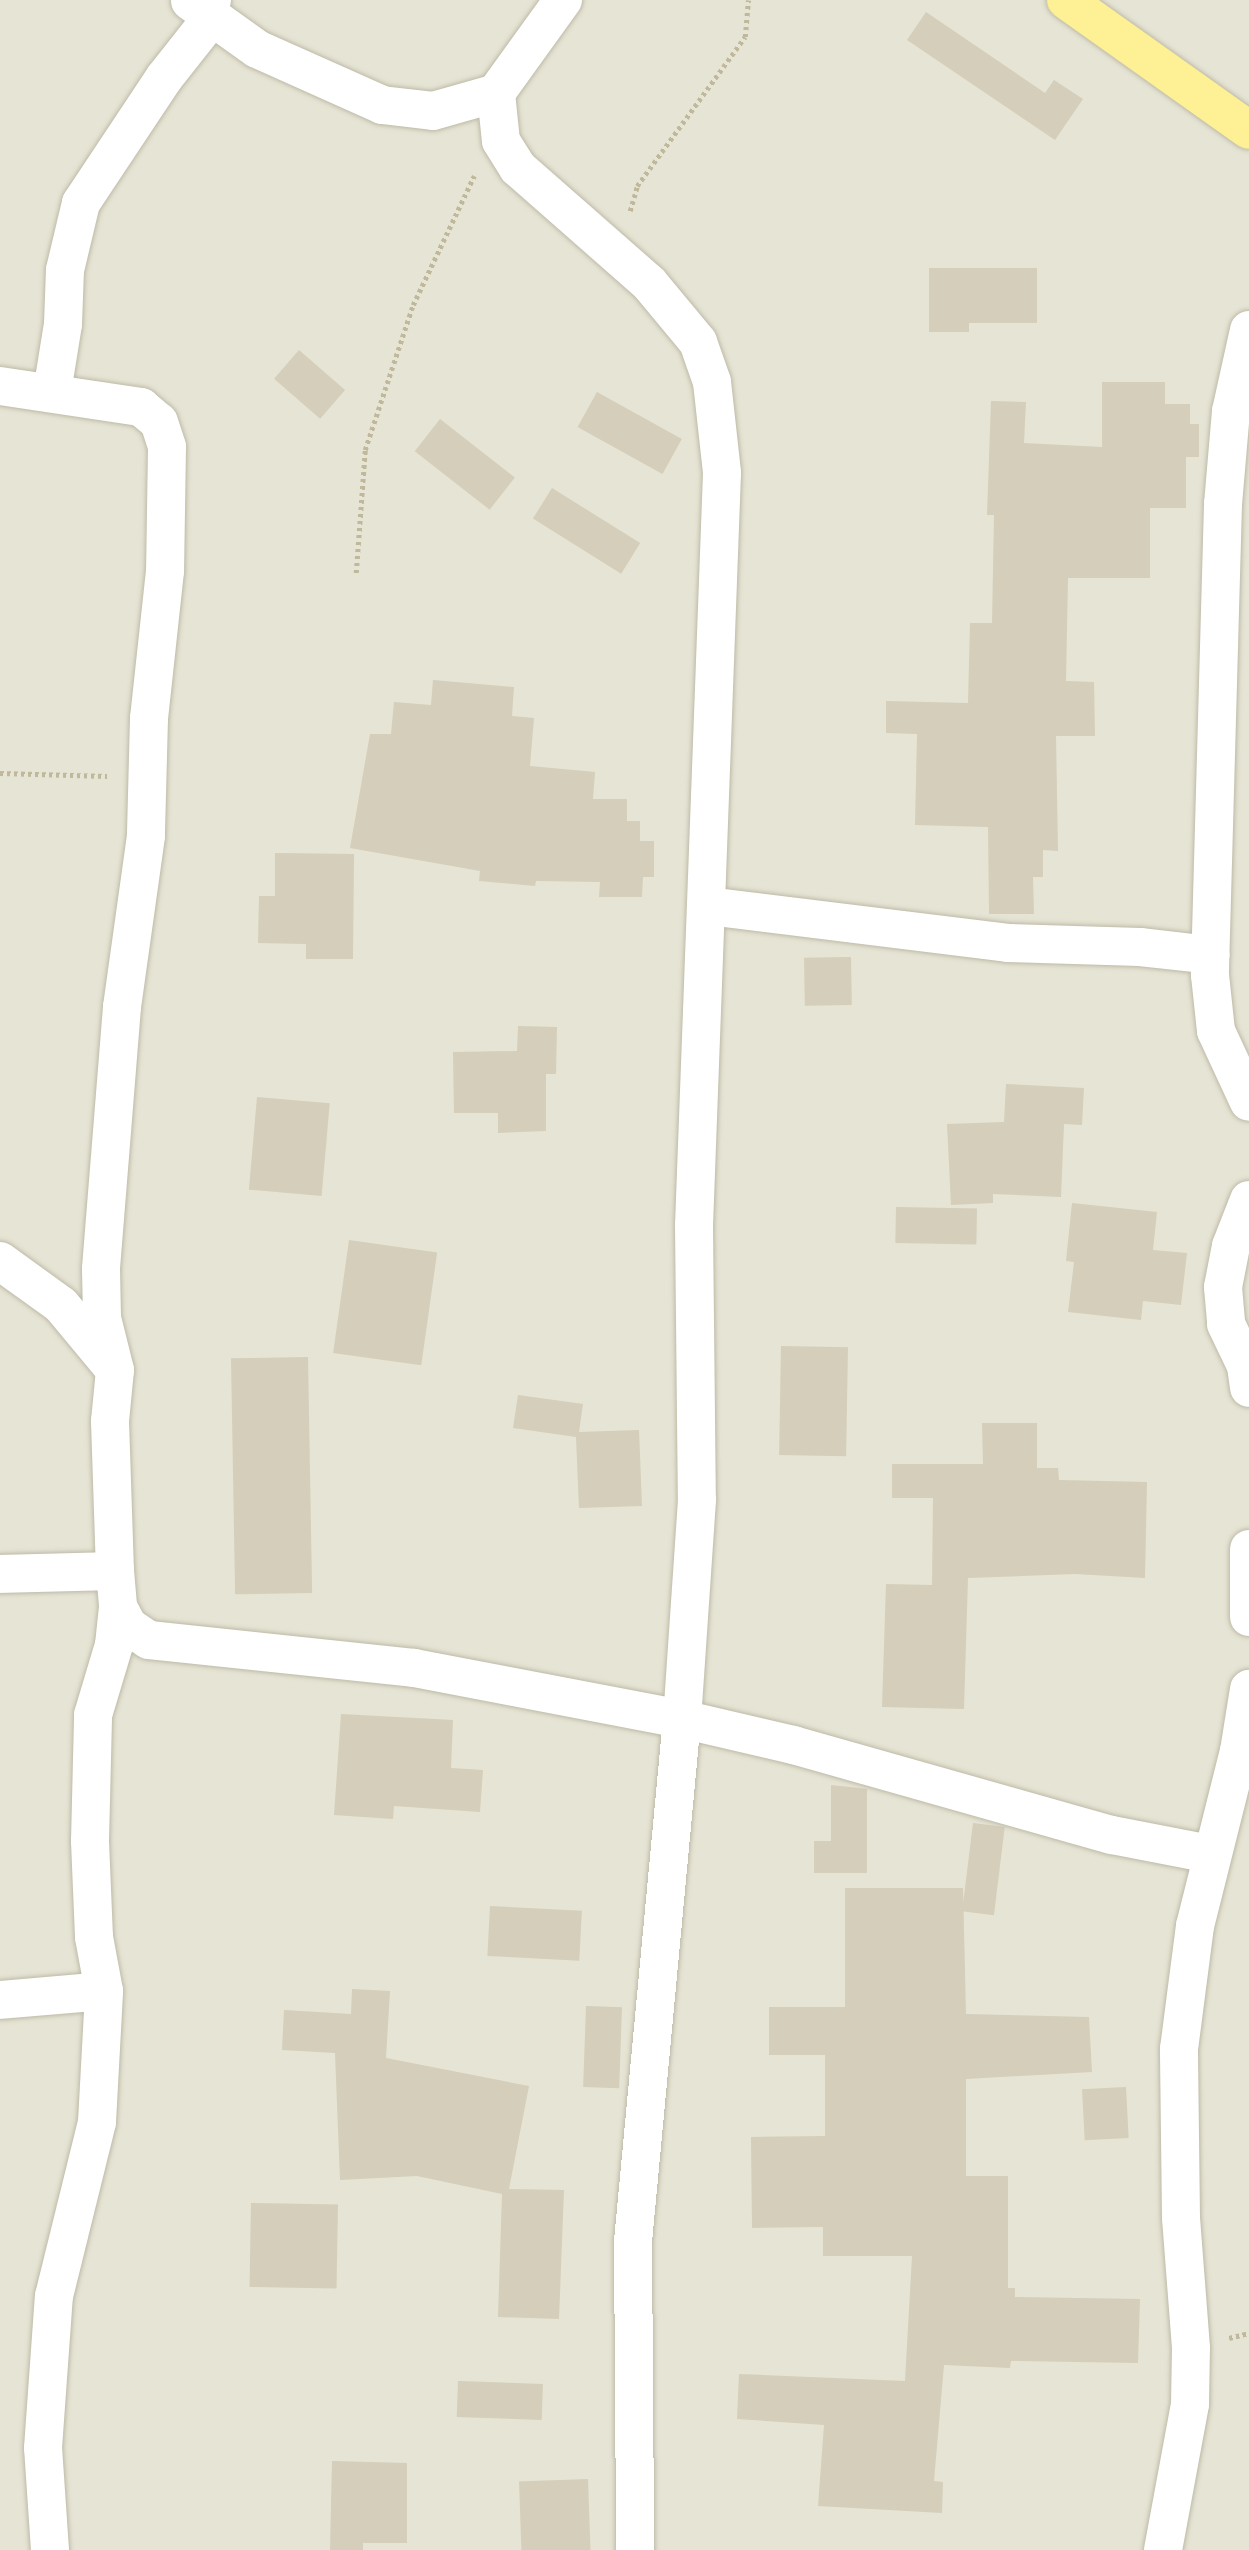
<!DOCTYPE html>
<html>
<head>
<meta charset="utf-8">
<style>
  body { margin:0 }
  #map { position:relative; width:1249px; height:2550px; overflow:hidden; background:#f3f1e6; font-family:"Roboto Condensed",sans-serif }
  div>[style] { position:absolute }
  .residential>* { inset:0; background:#e6e4d4; transform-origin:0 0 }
  .building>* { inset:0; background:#d4cebb; transform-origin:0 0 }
  .path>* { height:4.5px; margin-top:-2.25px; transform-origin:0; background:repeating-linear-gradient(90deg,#bfb89a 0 3.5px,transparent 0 7px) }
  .roads { filter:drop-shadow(0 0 2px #bebaa8) drop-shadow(0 0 2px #bebaa8) }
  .minor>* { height:38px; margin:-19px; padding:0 19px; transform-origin:19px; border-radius:19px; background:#fff }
  .major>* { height:38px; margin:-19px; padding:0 19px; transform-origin:19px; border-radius:19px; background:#fdf095 }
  span { translate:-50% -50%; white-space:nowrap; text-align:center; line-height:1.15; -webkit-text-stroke:6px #fff; paint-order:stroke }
</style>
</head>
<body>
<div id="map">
  <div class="residential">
    <i style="left:0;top:0;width:1249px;height:2550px"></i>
  </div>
  <div class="building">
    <i style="clip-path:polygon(926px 12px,1045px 93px,1054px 80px,1083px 99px,1055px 140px,907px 40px)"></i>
    <i style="clip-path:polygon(929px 268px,1037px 268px,1037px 323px,969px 323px,969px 332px,929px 332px)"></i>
    <i style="left:299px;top:350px;width:61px;height:38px;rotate:41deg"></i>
    <i style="clip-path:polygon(1102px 382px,1165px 382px,1165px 404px,1190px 404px,1190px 424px,1199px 424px,1199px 457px,1186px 457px,1186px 508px,1150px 508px,1150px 578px,1068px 578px,1066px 681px,1094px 682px,1095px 736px,1056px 736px,1058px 851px,1043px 850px,1043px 877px,1033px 877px,1034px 914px,989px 914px,988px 827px,915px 825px,917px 734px,886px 733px,886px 701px,968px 703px,970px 623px,992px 623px,994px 515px,987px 515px,991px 401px,1026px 402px,1024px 443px,1102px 447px)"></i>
    <i style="left:597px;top:392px;width:97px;height:40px;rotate:29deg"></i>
    <i style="left:440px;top:419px;width:95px;height:41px;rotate:38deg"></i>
    <i style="left:552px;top:488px;width:104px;height:36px;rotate:32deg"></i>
    <i style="clip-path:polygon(433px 680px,514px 687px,512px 716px,534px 718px,530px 766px,595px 772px,593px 799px,627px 799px,627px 821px,640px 821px,640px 841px,654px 841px,654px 877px,643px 877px,642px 897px,599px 897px,600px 882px,536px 881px,535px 886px,479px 881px,480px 871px,350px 848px,370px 734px,391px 734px,394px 702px,431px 705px)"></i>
    <i style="clip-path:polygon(275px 853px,354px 854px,353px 959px,306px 959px,306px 944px,258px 943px,259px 896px,275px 896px)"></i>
    <i style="left:851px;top:957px;width:48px;height:47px;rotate:89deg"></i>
    <i style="clip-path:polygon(518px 1026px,557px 1027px,556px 1074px,546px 1074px,546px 1131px,498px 1133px,498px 1113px,454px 1113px,453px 1052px,517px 1051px)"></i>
    <i style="clip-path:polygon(1006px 1084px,1084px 1088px,1082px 1125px,1064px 1124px,1061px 1197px,993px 1194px,993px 1203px,951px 1205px,947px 1124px,1004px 1122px)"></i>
    <i style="left:257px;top:1097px;width:73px;height:93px;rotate:5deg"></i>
    <i style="clip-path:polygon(1072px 1203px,1157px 1212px,1153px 1250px,1187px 1253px,1181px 1305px,1143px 1301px,1141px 1320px,1068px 1312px,1074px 1262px,1066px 1261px)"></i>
    <i style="left:896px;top:1207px;width:81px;height:36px;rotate:1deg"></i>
    <i style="left:349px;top:1240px;width:89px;height:114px;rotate:8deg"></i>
    <i style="left:781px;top:1346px;width:67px;height:109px;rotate:1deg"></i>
    <i style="left:308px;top:1357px;width:236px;height:77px;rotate:89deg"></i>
    <i style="clip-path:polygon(518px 1395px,583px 1404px,579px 1432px,639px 1430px,642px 1506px,579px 1508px,576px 1437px,513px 1428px)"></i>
    <i style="clip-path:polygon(982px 1423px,1037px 1423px,1037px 1468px,1058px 1468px,1059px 1480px,1147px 1482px,1145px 1578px,1075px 1574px,968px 1578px,964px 1709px,882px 1707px,886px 1584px,932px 1585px,933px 1498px,892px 1498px,892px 1464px,983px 1464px)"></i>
    <i style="clip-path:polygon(341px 1714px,453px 1720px,451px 1768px,483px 1770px,480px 1812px,394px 1806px,393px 1819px,334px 1815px)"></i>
    <i style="clip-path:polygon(831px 1785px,867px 1789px,867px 1873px,814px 1873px,814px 1841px,831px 1841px)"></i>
    <i style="left:973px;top:1823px;width:32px;height:89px;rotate:7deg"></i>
    <i style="clip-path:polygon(845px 1888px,963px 1888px,966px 2014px,1089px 2017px,1092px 2072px,966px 2079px,966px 2176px,1008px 2176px,1008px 2288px,1015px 2288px,1015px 2297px,1140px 2299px,1138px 2363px,1011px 2361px,1010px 2368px,944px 2365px,934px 2481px,943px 2482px,942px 2513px,818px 2506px,824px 2425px,737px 2419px,739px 2374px,905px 2381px,912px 2256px,823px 2256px,823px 2227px,752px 2228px,751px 2137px,825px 2136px,825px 2055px,769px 2055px,769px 2007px,845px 2007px)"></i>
    <i style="left:490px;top:1906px;width:92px;height:50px;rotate:3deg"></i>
    <i style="clip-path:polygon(352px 1989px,390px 1991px,386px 2058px,529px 2086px,509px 2189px,564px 2190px,559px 2319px,498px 2317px,502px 2194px,417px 2176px,340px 2180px,335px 2053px,282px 2050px,284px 2010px,351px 2014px)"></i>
    <i style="left:586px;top:2006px;width:36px;height:81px;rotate:2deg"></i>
    <i style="left:1126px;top:2087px;width:51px;height:44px;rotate:87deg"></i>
    <i style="left:251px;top:2203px;width:87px;height:84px;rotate:1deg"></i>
    <i style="left:458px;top:2381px;width:85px;height:36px;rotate:2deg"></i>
    <i style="clip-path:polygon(332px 2461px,407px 2463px,407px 2543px,363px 2543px,363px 2550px,330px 2550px)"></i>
    <i style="left:588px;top:2479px;width:71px;height:69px;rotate:88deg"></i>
  </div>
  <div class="path">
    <i style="left:630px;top:211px;width:26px;rotate:-74deg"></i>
    <i style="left:637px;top:186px;width:184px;rotate:-54.1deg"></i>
    <i style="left:745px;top:37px;width:37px;rotate:-85deg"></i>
    <i style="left:356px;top:573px;width:123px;rotate:-85.8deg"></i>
    <i style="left:365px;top:450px;width:153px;rotate:-71.7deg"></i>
    <i style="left:413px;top:305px;width:143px;rotate:-64.7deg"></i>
    <i style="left:0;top:773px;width:107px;rotate:1.6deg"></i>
    <i style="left:1229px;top:2338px;width:21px;rotate:-14deg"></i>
  </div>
  <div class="roads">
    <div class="minor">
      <i style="left:563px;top:0;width:115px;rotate:125.8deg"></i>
      <i style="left:496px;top:93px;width:48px;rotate:84.1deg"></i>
      <i style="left:501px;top:141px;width:32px;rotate:58deg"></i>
      <i style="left:518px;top:168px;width:174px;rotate:41.3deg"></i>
      <i style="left:649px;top:283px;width:77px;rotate:50.3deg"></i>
      <i style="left:698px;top:342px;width:42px;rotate:70.7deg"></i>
      <i style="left:712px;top:382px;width:92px;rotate:83.7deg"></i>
      <i style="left:722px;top:473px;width:753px;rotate:92.13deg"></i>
      <i style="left:694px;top:1225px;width:275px;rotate:89.4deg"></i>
      <i style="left:697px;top:1500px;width:220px;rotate:93.9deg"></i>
      <i style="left:682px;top:1719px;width:524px;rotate:95.36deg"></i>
      <i style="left:633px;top:2241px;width:309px;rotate:89.6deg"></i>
      <i style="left:190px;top:1px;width:82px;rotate:35.6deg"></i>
      <i style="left:257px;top:49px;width:137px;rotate:24.1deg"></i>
      <i style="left:382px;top:105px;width:51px;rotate:6.7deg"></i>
      <i style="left:433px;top:111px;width:66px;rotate:-15.9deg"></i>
      <i style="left:1249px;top:330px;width:83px;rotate:102.5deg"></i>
      <i style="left:1231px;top:411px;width:93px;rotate:94.9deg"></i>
      <i style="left:1223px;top:504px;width:471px;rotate:91.6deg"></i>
      <i style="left:1210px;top:975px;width:56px;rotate:83.9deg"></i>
      <i style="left:1216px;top:1031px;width:78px;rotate:65.1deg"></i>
      <i style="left:0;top:386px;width:143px;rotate:8.5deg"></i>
      <i style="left:141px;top:407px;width:23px;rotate:40deg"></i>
      <i style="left:159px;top:422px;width:26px;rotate:72deg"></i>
      <i style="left:167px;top:447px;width:124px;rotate:90.9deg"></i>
      <i style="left:165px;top:571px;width:148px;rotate:96.2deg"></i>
      <i style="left:149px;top:718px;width:118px;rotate:91.5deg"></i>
      <i style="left:146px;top:836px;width:173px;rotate:98deg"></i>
      <i style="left:122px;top:1007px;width:263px;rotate:94.6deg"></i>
      <i style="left:101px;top:1269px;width:49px;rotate:88.8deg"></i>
      <i style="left:102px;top:1318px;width:54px;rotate:76deg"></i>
      <i style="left:115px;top:1370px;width:51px;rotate:95.6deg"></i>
      <i style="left:110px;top:1421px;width:150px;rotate:88.1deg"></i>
      <i style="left:115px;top:1571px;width:36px;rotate:85deg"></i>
      <i style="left:118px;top:1607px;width:21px;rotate:62deg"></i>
      <i style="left:128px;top:1626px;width:25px;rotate:34deg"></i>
      <i style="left:149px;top:1640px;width:266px;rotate:6deg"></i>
      <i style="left:414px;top:1668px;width:273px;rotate:10.8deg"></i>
      <i style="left:682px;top:1719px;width:114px;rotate:13.2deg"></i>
      <i style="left:793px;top:1745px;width:331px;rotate:15.8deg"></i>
      <i style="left:1112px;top:1835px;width:100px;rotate:11deg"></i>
      <i style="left:52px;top:392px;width:69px;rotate:-80.8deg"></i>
      <i style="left:63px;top:324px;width:54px;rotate:-87.9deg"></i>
      <i style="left:65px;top:270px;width:69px;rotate:-76.6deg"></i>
      <i style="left:81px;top:203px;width:150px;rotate:-56.4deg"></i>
      <i style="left:164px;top:78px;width:66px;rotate:-51.7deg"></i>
      <i style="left:205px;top:26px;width:27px;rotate:-75deg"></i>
      <i style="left:708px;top:906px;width:302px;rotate:7deg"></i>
      <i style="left:1008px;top:943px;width:132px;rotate:1.7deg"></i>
      <i style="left:1140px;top:947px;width:71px;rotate:6.4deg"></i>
      <i style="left:1249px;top:1200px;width:49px;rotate:111.4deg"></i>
      <i style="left:1231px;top:1246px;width:42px;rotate:101deg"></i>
      <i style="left:1223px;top:1287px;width:37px;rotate:85deg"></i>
      <i style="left:1226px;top:1324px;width:47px;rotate:64.5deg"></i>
      <i style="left:1246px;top:1366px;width:22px;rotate:82deg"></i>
      <i style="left:0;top:1261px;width:75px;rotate:35.8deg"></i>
      <i style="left:61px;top:1305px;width:77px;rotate:50.3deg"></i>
      <i style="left:1249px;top:1549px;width:68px;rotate:90deg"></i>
      <i style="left:0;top:1574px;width:115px;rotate:-1.5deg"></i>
      <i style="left:0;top:2000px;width:104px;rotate:-4.9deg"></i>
      <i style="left:50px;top:2550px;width:102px;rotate:-93.9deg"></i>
      <i style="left:43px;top:2448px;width:152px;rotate:-85.9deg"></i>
      <i style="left:54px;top:2296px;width:179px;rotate:-76.1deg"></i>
      <i style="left:97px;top:2122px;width:131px;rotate:-86.9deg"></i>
      <i style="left:104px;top:1991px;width:55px;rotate:-100.5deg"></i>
      <i style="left:94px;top:1937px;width:96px;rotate:-92.4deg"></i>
      <i style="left:90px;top:1841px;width:126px;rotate:-88.6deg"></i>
      <i style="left:93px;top:1715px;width:73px;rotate:-73.3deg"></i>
      <i style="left:114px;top:1645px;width:38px;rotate:-84deg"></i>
      <i style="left:1163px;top:2550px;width:148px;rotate:-79.5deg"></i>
      <i style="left:1190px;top:2404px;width:56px;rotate:-89deg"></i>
      <i style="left:1191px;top:2348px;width:130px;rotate:-94.4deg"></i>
      <i style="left:1181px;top:2218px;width:169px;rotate:-90.7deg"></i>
      <i style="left:1179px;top:2049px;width:124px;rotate:-82.6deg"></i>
      <i style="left:1195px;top:1926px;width:180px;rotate:-75.9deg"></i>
      <i style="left:1239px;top:1751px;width:63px;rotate:-80.8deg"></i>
    </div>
    <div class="major">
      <i style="left:1066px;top:0;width:224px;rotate:35.4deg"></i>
    </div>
  </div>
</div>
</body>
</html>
